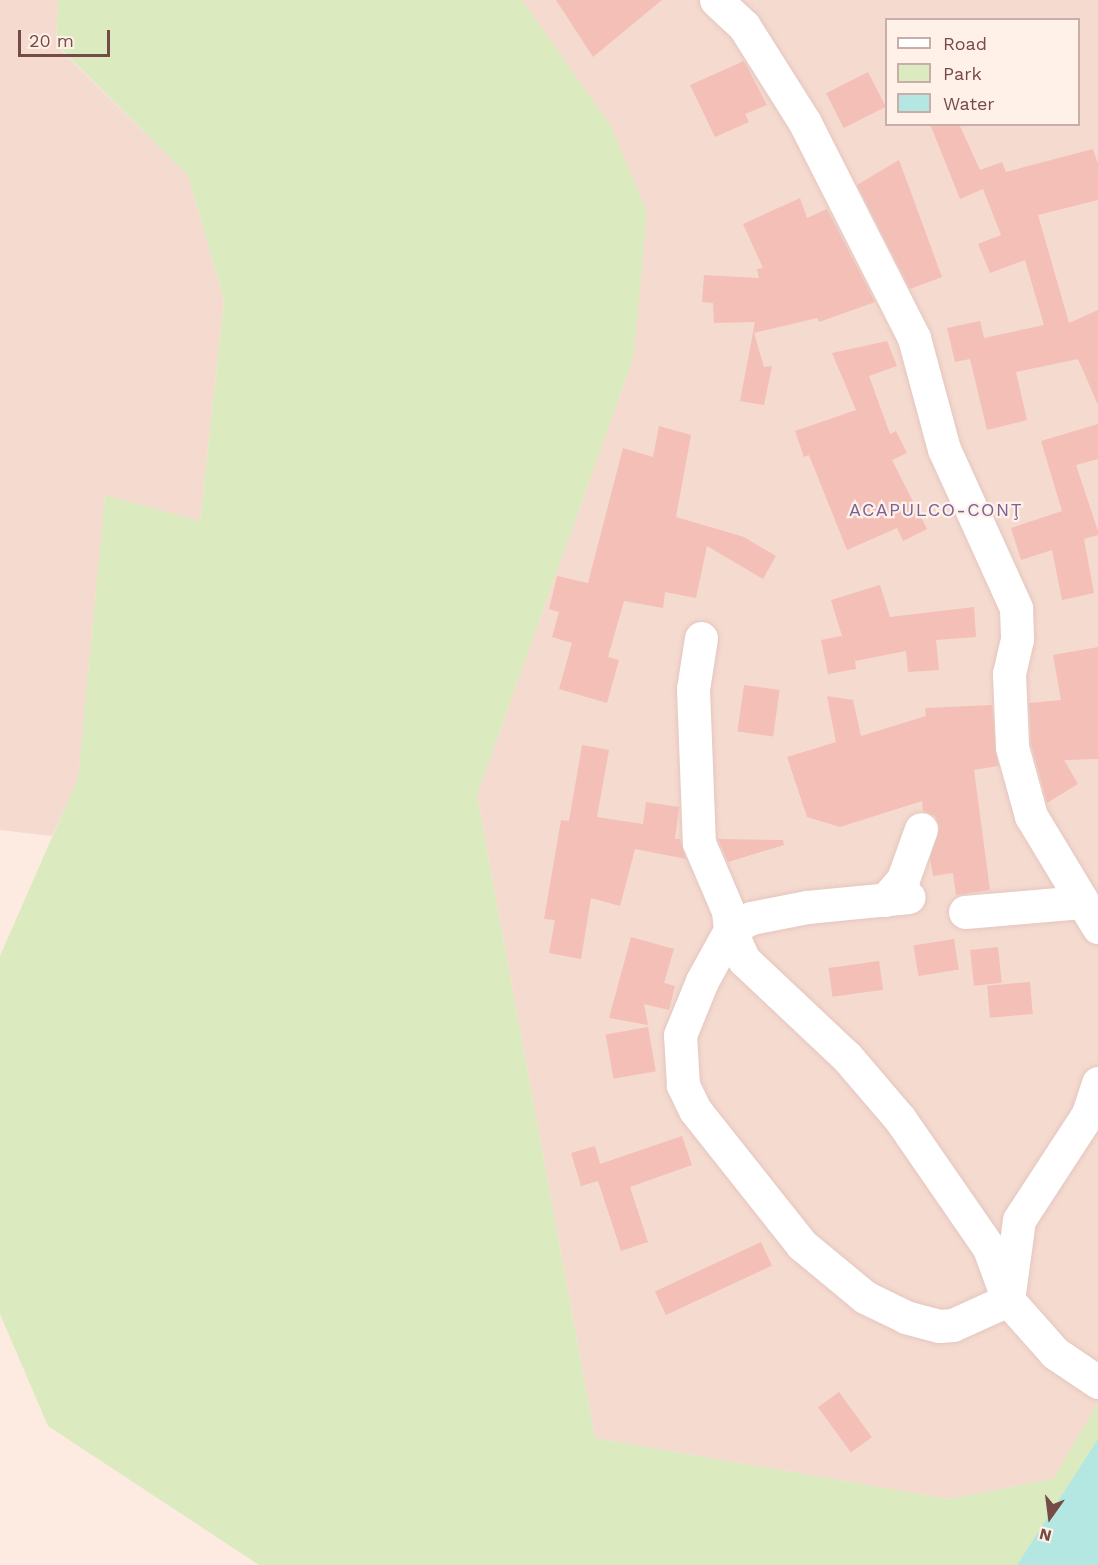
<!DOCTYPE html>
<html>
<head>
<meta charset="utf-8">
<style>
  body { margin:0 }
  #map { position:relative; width:1098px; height:1565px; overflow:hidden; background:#fdeae0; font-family:"Work Sans",sans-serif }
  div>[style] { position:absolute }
  .residential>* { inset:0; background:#f5dacf }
  .green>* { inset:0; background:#dcebbf }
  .water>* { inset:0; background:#b4e7e1 }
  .building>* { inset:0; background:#f4bfb7; transform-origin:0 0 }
  .roads { filter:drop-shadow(0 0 2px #e4c6bf) drop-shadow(0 0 2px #e4c6bf) }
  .minor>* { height:33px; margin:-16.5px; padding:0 16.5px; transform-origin:16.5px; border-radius:16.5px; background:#fff }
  span { translate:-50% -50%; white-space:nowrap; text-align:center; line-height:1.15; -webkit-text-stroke:4.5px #fff0e8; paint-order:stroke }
  .neighbourhood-label { font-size:18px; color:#786299; letter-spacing:1.5px }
  .legend { position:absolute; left:885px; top:18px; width:195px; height:108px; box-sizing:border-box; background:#fff0e8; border:2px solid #c8aea8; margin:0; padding:8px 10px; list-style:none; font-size:18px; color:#754b47 }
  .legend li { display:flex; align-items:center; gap:12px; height:30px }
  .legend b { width:30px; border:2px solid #c8aea8 }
  .north { position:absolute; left:1020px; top:1487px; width:60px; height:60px; -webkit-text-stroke:4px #fff0e8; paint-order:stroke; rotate:194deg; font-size:16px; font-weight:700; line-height:24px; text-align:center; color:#754b47 }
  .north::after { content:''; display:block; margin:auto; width:21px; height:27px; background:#754b47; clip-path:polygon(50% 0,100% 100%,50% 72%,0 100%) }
  .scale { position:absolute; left:18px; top:30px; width:92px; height:27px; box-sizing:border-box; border:3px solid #754b47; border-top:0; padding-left:8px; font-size:18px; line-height:21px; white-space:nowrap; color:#754b47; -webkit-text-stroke:4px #fff0e8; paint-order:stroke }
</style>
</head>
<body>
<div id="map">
  <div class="residential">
    <i style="clip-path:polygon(0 0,58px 0,56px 45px,188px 176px,224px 300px,200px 521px,105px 496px,78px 779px,52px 836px,0 830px)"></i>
    <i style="clip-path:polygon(evenodd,522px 0,1098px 0,1098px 1403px,1053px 1479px,948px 1499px,595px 1438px,477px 795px,634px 356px,611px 126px,522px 0,886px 20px,1078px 20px,1078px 124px,886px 124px,886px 20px)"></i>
  </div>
  <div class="green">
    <i style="clip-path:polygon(58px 0,522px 0,611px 126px,647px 212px,634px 356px,477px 795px,595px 1438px,948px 1499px,1053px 1479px,1098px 1403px,1098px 1565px,259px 1565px,48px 1426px,0 1314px,0 956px,78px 778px,105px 495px,200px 521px,224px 300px,188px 176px,56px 44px)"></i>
  </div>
  <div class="water">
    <i style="clip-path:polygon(1098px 1439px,1098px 1565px,1017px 1565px)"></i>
  </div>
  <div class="building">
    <i style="clip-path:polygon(556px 0,662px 0,593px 57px)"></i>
    <i style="clip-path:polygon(744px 61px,767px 105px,745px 114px,749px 122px,715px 137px,690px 85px)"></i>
    <i style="left:868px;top:72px;width:39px;height:47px;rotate:63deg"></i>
    <i style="clip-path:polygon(930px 124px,959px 124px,980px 170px,1002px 162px,1006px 172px,1093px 149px,1098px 164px,1098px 200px,1038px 215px,1069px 323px,1098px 310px,1098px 405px,1078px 359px,1016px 372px,1027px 420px,987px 430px,970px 359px,955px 362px,947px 328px,980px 321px,984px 338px,1044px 325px,1025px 260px,990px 273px,978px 244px,1001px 235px,983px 189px,960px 199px)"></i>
    <i style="clip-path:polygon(899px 160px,942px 277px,910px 289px,857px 185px)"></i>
    <i style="clip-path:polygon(800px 198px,807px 218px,827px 209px,875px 302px,819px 322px,817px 318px,754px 333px,764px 367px,772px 366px,764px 405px,740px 401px,755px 322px,714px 323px,713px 303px,702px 302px,704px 275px,759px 278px,757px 269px,763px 268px,743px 224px)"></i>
    <i style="clip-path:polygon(887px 341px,897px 366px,869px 376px,890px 434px,896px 431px,907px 453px,892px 460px,927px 529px,903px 541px,897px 528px,847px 550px,809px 455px,804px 457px,795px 431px,856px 410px,832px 353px)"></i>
    <i style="clip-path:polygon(1098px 424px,1098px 459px,1076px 465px,1098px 531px,1098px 535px,1084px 539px,1094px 593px,1062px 600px,1052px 550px,1021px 560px,1011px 528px,1062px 511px,1041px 441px)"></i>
    <i style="clip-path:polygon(659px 426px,691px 435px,676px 517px,744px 537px,776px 556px,763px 579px,707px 546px,696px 598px,665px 592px,663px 608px,624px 601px,608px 657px,619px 660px,607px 703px,559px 689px,572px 643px,552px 637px,559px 612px,549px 609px,557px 576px,588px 583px,623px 448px,653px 457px)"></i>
    <i style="clip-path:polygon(880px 585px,890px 617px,974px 607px,976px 637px,936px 640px,939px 670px,908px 672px,906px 651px,855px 661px,856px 669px,828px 674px,821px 640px,842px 636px,831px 600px)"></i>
    <i style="clip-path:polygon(1098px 647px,1098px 759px,1064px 760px,1078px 784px,1047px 803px,1031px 744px,1029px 703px,1061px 700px,1053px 655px)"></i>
    <i style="left:744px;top:685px;width:36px;height:47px;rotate:8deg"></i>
    <i style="clip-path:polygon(827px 696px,853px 700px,861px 736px,926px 716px,925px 708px,992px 705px,998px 766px,974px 770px,990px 890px,956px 895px,953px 873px,933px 876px,930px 858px,939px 826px,935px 816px,923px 811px,922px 801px,840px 827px,807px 817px,787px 757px,836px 742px)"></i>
    <i style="clip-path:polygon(582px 745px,609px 750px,597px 817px,643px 824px,646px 802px,679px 807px,675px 839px,680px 839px,686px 859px,635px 849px,620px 906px,591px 898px,581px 959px,549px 953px,555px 920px,544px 919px,561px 820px,569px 821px)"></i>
    <i style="clip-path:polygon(718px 839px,783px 840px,784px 845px,728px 862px)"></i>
    <i style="clip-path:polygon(631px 937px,674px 949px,664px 983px,675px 986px,669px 1010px,644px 1004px,648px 1025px,609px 1018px)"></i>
    <i style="left:954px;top:939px;width:31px;height:41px;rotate:81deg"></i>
    <i style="left:998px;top:947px;width:36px;height:28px;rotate:84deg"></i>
    <i style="left:879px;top:961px;width:29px;height:51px;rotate:82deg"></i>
    <i style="left:1030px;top:982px;width:32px;height:43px;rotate:85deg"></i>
    <i style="left:648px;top:1027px;width:45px;height:43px;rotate:80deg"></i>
    <i style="clip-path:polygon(682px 1136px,692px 1165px,630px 1187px,648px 1242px,621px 1251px,598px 1181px,581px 1186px,571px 1153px,595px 1146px,600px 1164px)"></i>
    <i style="left:761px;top:1242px;width:26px;height:117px;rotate:65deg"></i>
    <i style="left:839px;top:1392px;width:56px;height:26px;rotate:54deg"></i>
  </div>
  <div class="roads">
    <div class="minor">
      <i style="left:716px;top:0;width:38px;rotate:43deg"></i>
      <i style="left:744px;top:26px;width:115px;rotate:57.8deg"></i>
      <i style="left:805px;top:123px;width:241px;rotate:63.1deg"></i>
      <i style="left:914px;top:338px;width:115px;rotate:74.9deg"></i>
      <i style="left:944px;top:449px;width:175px;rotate:65.6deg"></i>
      <i style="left:1016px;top:608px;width:31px;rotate:88deg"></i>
      <i style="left:1017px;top:639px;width:36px;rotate:103deg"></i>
      <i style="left:1009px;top:674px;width:73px;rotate:87.6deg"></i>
      <i style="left:1012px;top:747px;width:72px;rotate:74.6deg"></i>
      <i style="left:1031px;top:816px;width:130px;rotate:58.9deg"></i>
      <i style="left:701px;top:638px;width:52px;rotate:98.9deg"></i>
      <i style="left:693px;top:689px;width:154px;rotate:87.8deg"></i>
      <i style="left:699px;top:843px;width:74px;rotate:66.9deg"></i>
      <i style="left:728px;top:911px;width:19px;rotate:84deg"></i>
      <i style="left:730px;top:930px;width:24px;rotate:-30deg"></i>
      <i style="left:751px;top:918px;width:57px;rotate:-11.1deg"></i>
      <i style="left:807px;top:907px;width:102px;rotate:-5.6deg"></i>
      <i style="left:885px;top:900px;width:28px;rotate:-49deg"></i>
      <i style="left:903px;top:879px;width:53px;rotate:-70.2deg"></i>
      <i style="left:965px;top:912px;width:117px;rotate:-4.9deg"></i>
      <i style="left:730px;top:930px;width:33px;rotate:65deg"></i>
      <i style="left:744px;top:960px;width:141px;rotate:43.3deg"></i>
      <i style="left:847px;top:1057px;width:82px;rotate:49.5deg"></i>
      <i style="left:900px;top:1119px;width:157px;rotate:55.4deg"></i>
      <i style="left:989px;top:1248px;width:55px;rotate:69.9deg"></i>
      <i style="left:1008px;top:1300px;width:60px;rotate:155.6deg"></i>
      <i style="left:953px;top:1325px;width:14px;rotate:176deg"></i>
      <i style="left:939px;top:1326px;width:34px;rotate:-165deg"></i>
      <i style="left:906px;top:1317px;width:46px;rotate:-154deg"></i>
      <i style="left:865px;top:1297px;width:82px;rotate:-140.5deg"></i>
      <i style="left:802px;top:1245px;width:172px;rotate:-128.4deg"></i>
      <i style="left:695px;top:1110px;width:28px;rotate:-116deg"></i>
      <i style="left:683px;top:1085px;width:50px;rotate:-93.4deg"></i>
      <i style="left:680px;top:1035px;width:58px;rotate:-67.8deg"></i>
      <i style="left:702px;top:981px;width:58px;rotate:-61.2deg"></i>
      <i style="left:1098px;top:1083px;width:33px;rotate:108deg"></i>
      <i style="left:1088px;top:1114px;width:126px;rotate:123.1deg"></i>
      <i style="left:1019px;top:1220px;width:81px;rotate:97.8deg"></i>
      <i style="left:1008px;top:1300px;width:71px;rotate:48.4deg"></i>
      <i style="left:1055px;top:1353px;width:52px;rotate:34deg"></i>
    </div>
  </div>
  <div class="neighbourhood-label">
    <span style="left:936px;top:510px">ACAPULCO-CONŢ</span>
  </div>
  <ul class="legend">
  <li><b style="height:8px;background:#fff"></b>Road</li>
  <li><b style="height:16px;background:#dcebbf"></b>Park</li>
  <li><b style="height:16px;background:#b4e7e1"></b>Water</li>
  </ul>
  <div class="north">N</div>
  <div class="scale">20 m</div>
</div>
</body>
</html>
